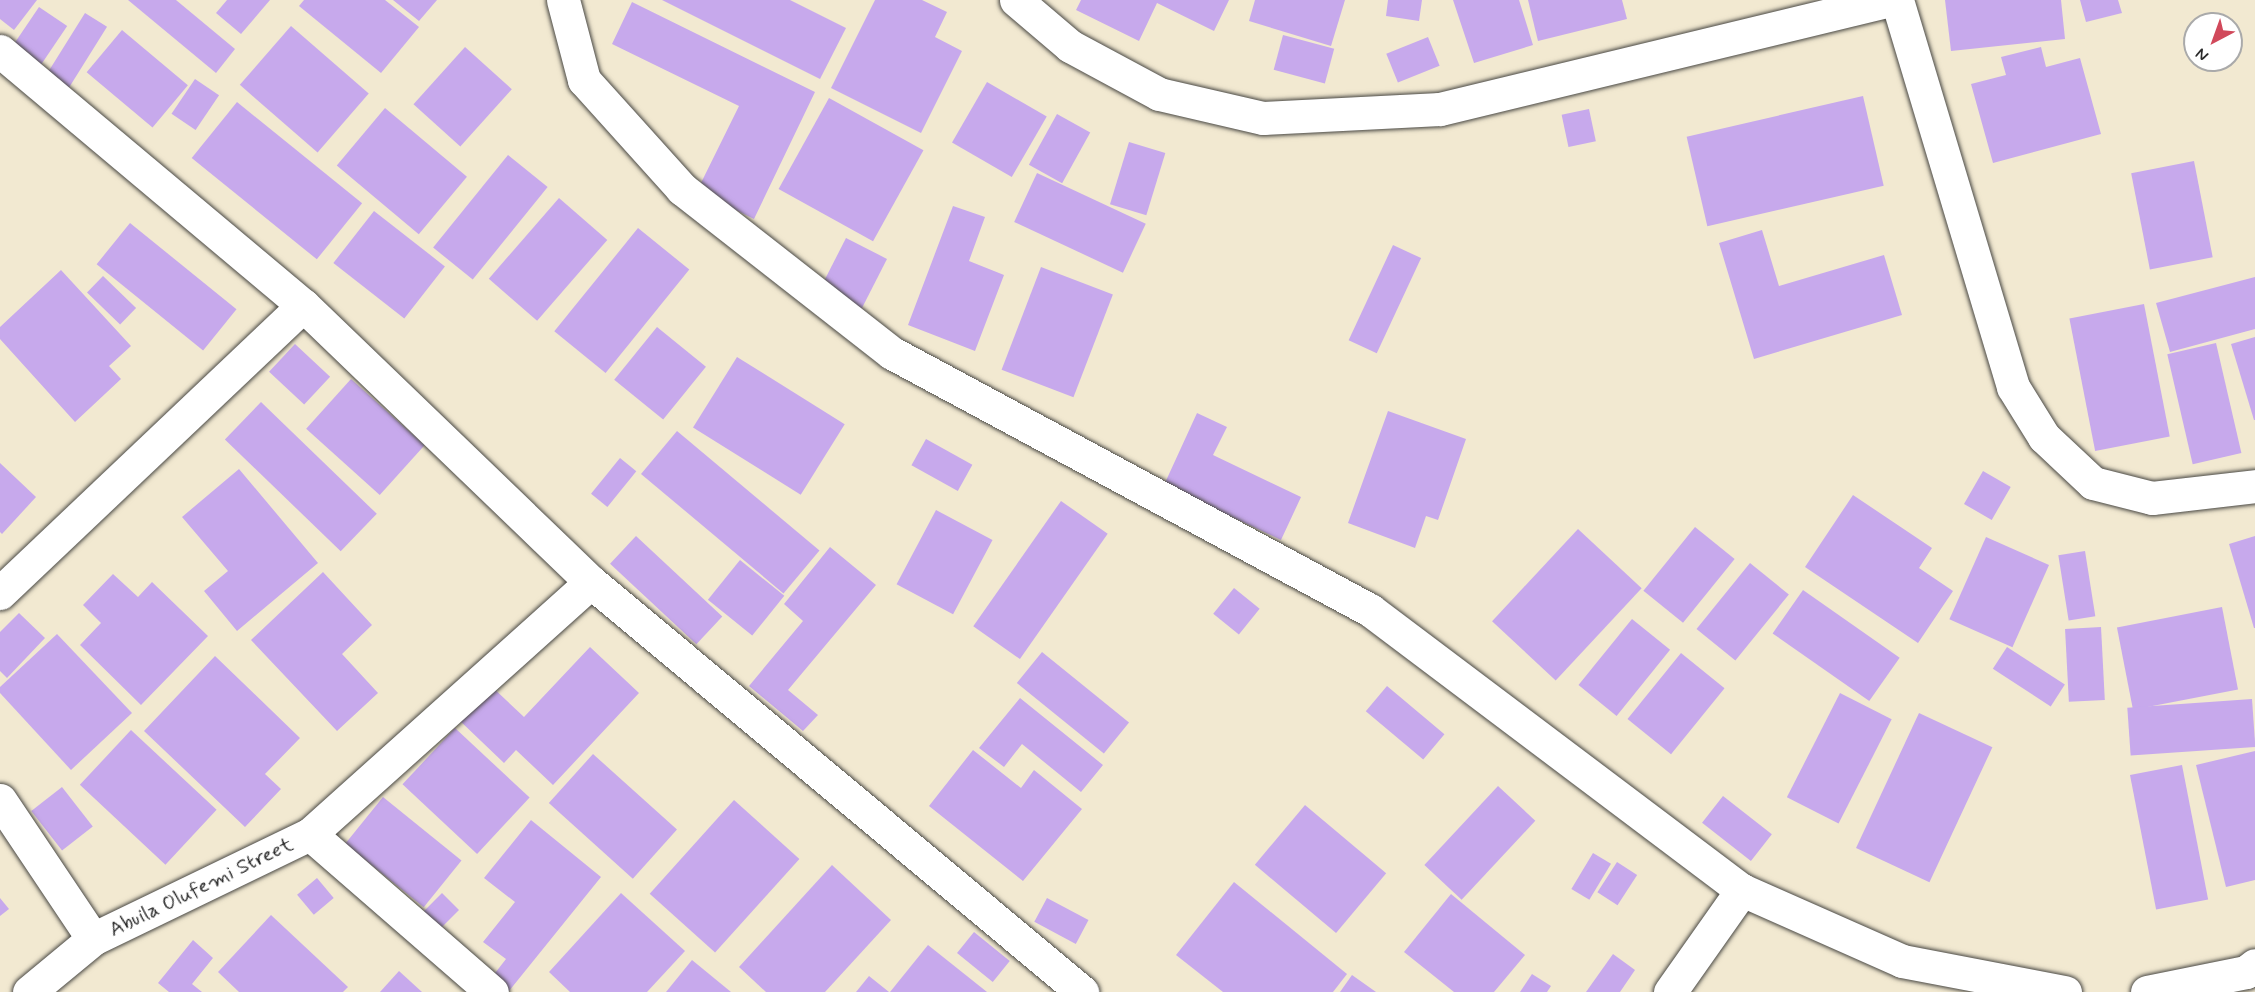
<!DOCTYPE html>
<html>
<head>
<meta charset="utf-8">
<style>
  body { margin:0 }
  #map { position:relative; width:2255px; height:992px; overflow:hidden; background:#f2e9d1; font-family:Mynerve,sans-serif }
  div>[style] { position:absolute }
  .building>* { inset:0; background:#c7a9ec; transform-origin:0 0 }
  .roads { filter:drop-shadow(0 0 2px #494844) drop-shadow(0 0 2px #494844) }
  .street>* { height:33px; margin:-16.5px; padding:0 16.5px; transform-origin:16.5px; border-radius:16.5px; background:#fff }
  span { translate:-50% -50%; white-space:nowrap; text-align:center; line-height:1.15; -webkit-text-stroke:6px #fff; paint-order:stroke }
  .street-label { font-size:21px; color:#2b2b2b }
  .north { position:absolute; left:2183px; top:12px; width:60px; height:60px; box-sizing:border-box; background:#fff; border:2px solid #aaa; border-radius:50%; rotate:221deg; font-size:16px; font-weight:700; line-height:24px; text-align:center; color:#2b2b2b }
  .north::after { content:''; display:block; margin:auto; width:21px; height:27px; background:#d1495b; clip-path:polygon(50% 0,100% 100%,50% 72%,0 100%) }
</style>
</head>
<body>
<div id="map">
  <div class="building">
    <i style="clip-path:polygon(0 0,37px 0,14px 30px,0 19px)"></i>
    <i style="clip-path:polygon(128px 0,176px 0,235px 49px,216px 73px)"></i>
    <i style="clip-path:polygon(227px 0,270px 0,241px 34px,216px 13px)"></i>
    <i style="clip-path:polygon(304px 0,385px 0,419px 27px,381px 73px,299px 6px)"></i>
    <i style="clip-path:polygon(393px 0,437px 0,419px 21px)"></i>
    <i style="clip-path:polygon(662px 0,790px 0,846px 28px,820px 79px)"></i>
    <i style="clip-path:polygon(875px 0,922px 0,947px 12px,935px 37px,962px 51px,921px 133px,831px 88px)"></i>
    <i style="clip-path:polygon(1081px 0,1229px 0,1214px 31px,1157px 3px,1139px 41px,1076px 10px)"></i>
    <i style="clip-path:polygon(1255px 0,1345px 0,1331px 46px,1249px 21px)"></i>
    <i style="clip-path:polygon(1388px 0,1422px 0,1419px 21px,1386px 16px)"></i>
    <i style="clip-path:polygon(1453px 0,1519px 0,1533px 45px,1474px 63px)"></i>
    <i style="clip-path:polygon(1528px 0,1622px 0,1627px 19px,1538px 41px)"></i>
    <i style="clip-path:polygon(1945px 0,2061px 0,2065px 39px,1951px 51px)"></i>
    <i style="clip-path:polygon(2080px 0,2118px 0,2122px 13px,2086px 22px)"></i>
    <i style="clip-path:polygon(632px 2px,815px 92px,754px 219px,697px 191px,739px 106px,612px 44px)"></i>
    <i style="left:39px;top:7px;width:34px;height:52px;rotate:34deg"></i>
    <i style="left:85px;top:13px;width:26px;height:77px;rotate:32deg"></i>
    <i style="left:291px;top:26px;width:103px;height:78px;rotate:41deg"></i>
    <i style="left:122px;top:30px;width:86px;height:55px;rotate:40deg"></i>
    <i style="left:1283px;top:35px;width:53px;height:36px;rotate:15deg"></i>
    <i style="left:1428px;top:37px;width:31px;height:45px;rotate:68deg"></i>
    <i style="left:465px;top:47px;width:63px;height:77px;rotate:42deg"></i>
    <i style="clip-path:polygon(2041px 47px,2046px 67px,2080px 58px,2101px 134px,1993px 163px,1971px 84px,2006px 75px,2001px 57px)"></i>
    <i style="left:195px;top:79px;width:29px;height:42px;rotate:34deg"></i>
    <i style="left:987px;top:82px;width:69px;height:70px;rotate:30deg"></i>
    <i style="left:1863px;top:96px;width:92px;height:181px;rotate:77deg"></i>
    <i style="left:829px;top:98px;width:108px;height:104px;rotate:29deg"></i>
    <i style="left:237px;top:102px;width:161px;height:72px;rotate:39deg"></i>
    <i style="left:385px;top:108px;width:107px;height:75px;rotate:40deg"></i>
    <i style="left:1589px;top:109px;width:33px;height:28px;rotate:78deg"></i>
    <i style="left:1057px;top:114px;width:38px;height:58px;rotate:29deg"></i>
    <i style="left:1129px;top:142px;width:38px;height:65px;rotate:17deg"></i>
    <i style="left:508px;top:155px;width:51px;height:119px;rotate:39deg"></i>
    <i style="left:2194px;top:161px;width:98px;height:64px;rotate:79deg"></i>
    <i style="left:1037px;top:173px;width:120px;height:54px;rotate:25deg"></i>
    <i style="left:559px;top:198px;width:64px;height:107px;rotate:41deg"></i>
    <i style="clip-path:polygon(953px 206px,985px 217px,969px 261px,1004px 275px,975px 351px,908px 325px)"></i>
    <i style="left:374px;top:211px;width:90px;height:66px;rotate:38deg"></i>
    <i style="left:130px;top:223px;width:137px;height:53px;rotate:39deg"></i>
    <i style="left:638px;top:228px;width:66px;height:133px;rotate:39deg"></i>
    <i style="clip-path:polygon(1762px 230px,1779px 286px,1884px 255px,1902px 315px,1754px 359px,1719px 243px)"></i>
    <i style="left:846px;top:238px;width:46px;height:59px;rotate:27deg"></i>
    <i style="left:1393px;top:245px;width:31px;height:105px;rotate:25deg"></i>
    <i style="left:1041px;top:267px;width:77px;height:110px;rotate:21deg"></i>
    <i style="clip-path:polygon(61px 270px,131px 346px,109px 366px,121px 379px,75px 422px,0 339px,0 327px)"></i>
    <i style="left:103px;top:276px;width:46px;height:23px;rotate:44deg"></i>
    <i style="clip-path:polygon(2255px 277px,2255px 329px,2170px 352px,2156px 303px)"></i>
    <i style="left:2144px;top:304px;width:135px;height:76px;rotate:79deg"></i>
    <i style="left:657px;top:327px;width:63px;height:68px;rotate:39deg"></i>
    <i style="clip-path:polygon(2255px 337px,2255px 420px,2254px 420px,2231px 344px)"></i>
    <i style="left:2216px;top:343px;width:113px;height:50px;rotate:77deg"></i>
    <i style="left:295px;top:344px;width:48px;height:38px;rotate:43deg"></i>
    <i style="left:737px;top:357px;width:127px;height:83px;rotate:32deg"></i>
    <i style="left:351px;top:379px;width:99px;height:67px;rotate:42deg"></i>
    <i style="left:261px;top:402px;width:161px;height:52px;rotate:44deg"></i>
    <i style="clip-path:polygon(1388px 411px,1466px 439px,1438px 520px,1426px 516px,1415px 548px,1348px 523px)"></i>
    <i style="clip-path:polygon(1197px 413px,1227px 427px,1213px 455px,1301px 497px,1281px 540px,1164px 485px)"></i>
    <i style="left:677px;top:431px;width:186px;height:56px;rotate:40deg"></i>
    <i style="left:926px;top:439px;width:53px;height:30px;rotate:29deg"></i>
    <i style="left:620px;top:458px;width:21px;height:46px;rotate:39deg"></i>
    <i style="clip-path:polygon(0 463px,36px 497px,2px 534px,0 532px)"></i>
    <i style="clip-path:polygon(239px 469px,318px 563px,237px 631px,204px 591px,228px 571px,182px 517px)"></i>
    <i style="left:1983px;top:471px;width:32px;height:38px;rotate:30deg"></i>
    <i style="clip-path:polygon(1853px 495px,1932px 548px,1919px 568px,1953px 591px,1918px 643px,1805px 567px)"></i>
    <i style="left:1061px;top:501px;width:57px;height:153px;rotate:35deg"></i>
    <i style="left:936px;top:510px;width:64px;height:84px;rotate:28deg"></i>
    <i style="left:1695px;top:527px;width:51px;height:82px;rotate:39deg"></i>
    <i style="left:1578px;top:529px;width:87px;height:126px;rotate:43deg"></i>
    <i style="left:636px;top:536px;width:118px;height:38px;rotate:43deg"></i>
    <i style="clip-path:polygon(2255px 536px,2255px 628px,2254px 628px,2229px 544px)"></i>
    <i style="left:1986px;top:537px;width:69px;height:90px;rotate:24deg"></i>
    <i style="clip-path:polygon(830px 547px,876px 585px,788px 690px,818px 715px,803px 731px,749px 686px,803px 621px,784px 604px)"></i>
    <i style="left:2085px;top:551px;width:66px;height:27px;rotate:81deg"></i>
    <i style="left:740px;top:560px;width:57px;height:51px;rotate:39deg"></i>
    <i style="left:1750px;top:563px;width:50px;height:85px;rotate:39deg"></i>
    <i style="clip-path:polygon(323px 572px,372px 625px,342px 654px,378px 693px,337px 731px,251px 640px)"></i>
    <i style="clip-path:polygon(113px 574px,138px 597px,152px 582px,208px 636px,141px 705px,80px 645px,101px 623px,83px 605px)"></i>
    <i style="left:1234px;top:588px;width:33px;height:33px;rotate:39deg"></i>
    <i style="left:1803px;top:590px;width:118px;height:53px;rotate:35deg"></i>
    <i style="left:2222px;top:607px;width:84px;height:107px;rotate:79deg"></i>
    <i style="clip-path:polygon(19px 613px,45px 638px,7px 678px,0 671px,0 632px)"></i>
    <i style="left:1632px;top:619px;width:49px;height:85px;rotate:39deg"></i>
    <i style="left:2101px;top:627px;width:73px;height:36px;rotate:87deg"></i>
    <i style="clip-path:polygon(57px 634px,132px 713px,71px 770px,0 693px,0 687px)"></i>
    <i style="clip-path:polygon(590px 647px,639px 693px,553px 785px,516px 750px,504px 763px,458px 719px,490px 685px,524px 717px)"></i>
    <i style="left:2007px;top:647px;width:69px;height:26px;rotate:33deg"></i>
    <i style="left:1042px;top:652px;width:112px;height:40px;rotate:39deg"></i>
    <i style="left:1681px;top:653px;width:56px;height:85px;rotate:39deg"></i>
    <i style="clip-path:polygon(215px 656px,300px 738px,265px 774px,281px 789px,245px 827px,144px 731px)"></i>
    <i style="left:1387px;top:686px;width:75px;height:33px;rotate:40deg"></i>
    <i style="left:1840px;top:693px;width:58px;height:117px;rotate:27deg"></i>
    <i style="clip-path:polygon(1020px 698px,1103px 765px,1081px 792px,1022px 744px,1004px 767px,979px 748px)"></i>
    <i style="left:2252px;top:699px;width:48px;height:125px;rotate:86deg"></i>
    <i style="left:1919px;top:713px;width:81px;height:149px;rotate:25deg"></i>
    <i style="left:455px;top:728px;width:102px;height:77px;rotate:43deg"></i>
    <i style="left:131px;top:730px;width:117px;height:75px;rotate:43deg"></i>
    <i style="clip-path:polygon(973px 750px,1021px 788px,1034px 770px,1082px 809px,1023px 881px,929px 806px)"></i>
    <i style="clip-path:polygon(2255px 751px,2255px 880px,2226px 887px,2196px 765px)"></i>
    <i style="left:593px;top:754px;width:113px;height:66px;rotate:42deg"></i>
    <i style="left:2182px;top:765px;width:137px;height:53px;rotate:79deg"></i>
    <i style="left:1498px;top:786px;width:51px;height:108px;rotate:43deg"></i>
    <i style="left:62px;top:787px;width:50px;height:39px;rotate:52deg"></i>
    <i style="left:1723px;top:796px;width:62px;height:34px;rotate:38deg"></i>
    <i style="left:383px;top:797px;width:101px;height:60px;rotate:39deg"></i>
    <i style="left:734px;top:800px;width:88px;height:126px;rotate:42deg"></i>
    <i style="left:1305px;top:805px;width:106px;height:78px;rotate:40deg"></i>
    <i style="clip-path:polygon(531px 820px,601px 877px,509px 991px,492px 977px,506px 959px,483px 942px,515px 902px,484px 878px)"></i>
    <i style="left:1593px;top:853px;width:21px;height:42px;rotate:31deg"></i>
    <i style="left:1617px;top:862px;width:24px;height:36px;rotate:33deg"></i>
    <i style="clip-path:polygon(832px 865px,891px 920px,825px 992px,766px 992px,739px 967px)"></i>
    <i style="left:317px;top:878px;width:26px;height:26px;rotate:50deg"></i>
    <i style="clip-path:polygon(1234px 882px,1347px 974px,1333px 992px,1223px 992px,1176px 955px)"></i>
    <i style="left:442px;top:893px;width:24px;height:31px;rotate:45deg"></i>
    <i style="clip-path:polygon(621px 893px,685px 951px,647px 992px,570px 992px,549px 972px)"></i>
    <i style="clip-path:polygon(1451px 894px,1525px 955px,1494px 992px,1454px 992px,1404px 952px)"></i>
    <i style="clip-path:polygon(0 898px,9px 909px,0 916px)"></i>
    <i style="left:1047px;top:898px;width:47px;height:27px;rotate:28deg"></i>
    <i style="clip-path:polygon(271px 915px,348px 987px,343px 992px,239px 992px,218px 972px)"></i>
    <i style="left:974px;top:932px;width:46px;height:27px;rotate:39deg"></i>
    <i style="clip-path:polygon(193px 940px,213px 958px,192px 984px,202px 992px,169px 992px,158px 983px)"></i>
    <i style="clip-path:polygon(928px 945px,987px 992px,890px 992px)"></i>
    <i style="clip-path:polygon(1613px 954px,1635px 970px,1620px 992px,1586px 992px)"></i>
    <i style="clip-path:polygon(692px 960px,731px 992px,666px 992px)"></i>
    <i style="clip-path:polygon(399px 971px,422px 992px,380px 992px)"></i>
    <i style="clip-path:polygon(1532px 974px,1551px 986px,1547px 992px,1520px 992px)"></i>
    <i style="clip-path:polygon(1352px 975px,1376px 992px,1340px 992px)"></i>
    <i style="clip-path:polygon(869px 976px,889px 992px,856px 992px)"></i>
  </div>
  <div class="roads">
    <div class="street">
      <i style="left:563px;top:0;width:83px;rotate:75.3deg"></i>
      <i style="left:584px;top:80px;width:147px;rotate:48deg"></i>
      <i style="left:682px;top:189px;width:266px;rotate:38deg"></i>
      <i style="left:892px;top:353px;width:543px;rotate:28.27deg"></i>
      <i style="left:1370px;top:610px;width:466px;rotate:37deg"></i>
      <i style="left:1742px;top:890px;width:175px;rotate:23.9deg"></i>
      <i style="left:1902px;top:961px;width:166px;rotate:10.8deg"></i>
      <i style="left:1016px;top:0;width:71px;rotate:40.4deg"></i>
      <i style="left:1070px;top:46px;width:101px;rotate:28.3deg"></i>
      <i style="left:1159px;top:94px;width:107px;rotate:13deg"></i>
      <i style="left:1263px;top:118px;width:177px;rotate:-2.9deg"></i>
      <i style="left:1440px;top:109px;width:463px;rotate:-13.6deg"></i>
      <i style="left:1897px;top:0;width:404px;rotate:73.3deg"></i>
      <i style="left:2013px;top:387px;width:59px;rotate:58.2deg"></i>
      <i style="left:2044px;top:437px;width:67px;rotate:43.2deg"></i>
      <i style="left:2093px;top:483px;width:61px;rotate:14.3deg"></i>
      <i style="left:2152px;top:498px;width:104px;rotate:-6.6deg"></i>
      <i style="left:0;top:51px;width:395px;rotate:40deg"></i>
      <i style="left:303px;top:305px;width:400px;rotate:43.9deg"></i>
      <i style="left:591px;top:582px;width:377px;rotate:138.1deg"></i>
      <i style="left:310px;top:834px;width:241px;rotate:154.2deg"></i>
      <i style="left:93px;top:939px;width:83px;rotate:140.4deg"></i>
      <i style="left:591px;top:582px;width:640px;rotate:39.86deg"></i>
      <i style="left:0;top:593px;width:418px;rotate:-43.5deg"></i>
      <i style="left:0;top:800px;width:167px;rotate:56.2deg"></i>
      <i style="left:310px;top:834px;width:241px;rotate:41deg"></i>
      <i style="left:1670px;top:992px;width:125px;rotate:-54.8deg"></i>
      <i style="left:2147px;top:992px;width:101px;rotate:-11.4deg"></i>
      <i style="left:2246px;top:972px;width:11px;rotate:-38deg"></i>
    </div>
  </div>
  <div class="street-label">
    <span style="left:201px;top:887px;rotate:-26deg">Abuila Olufemi Street</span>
  </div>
  <div class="north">N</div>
</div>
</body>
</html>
